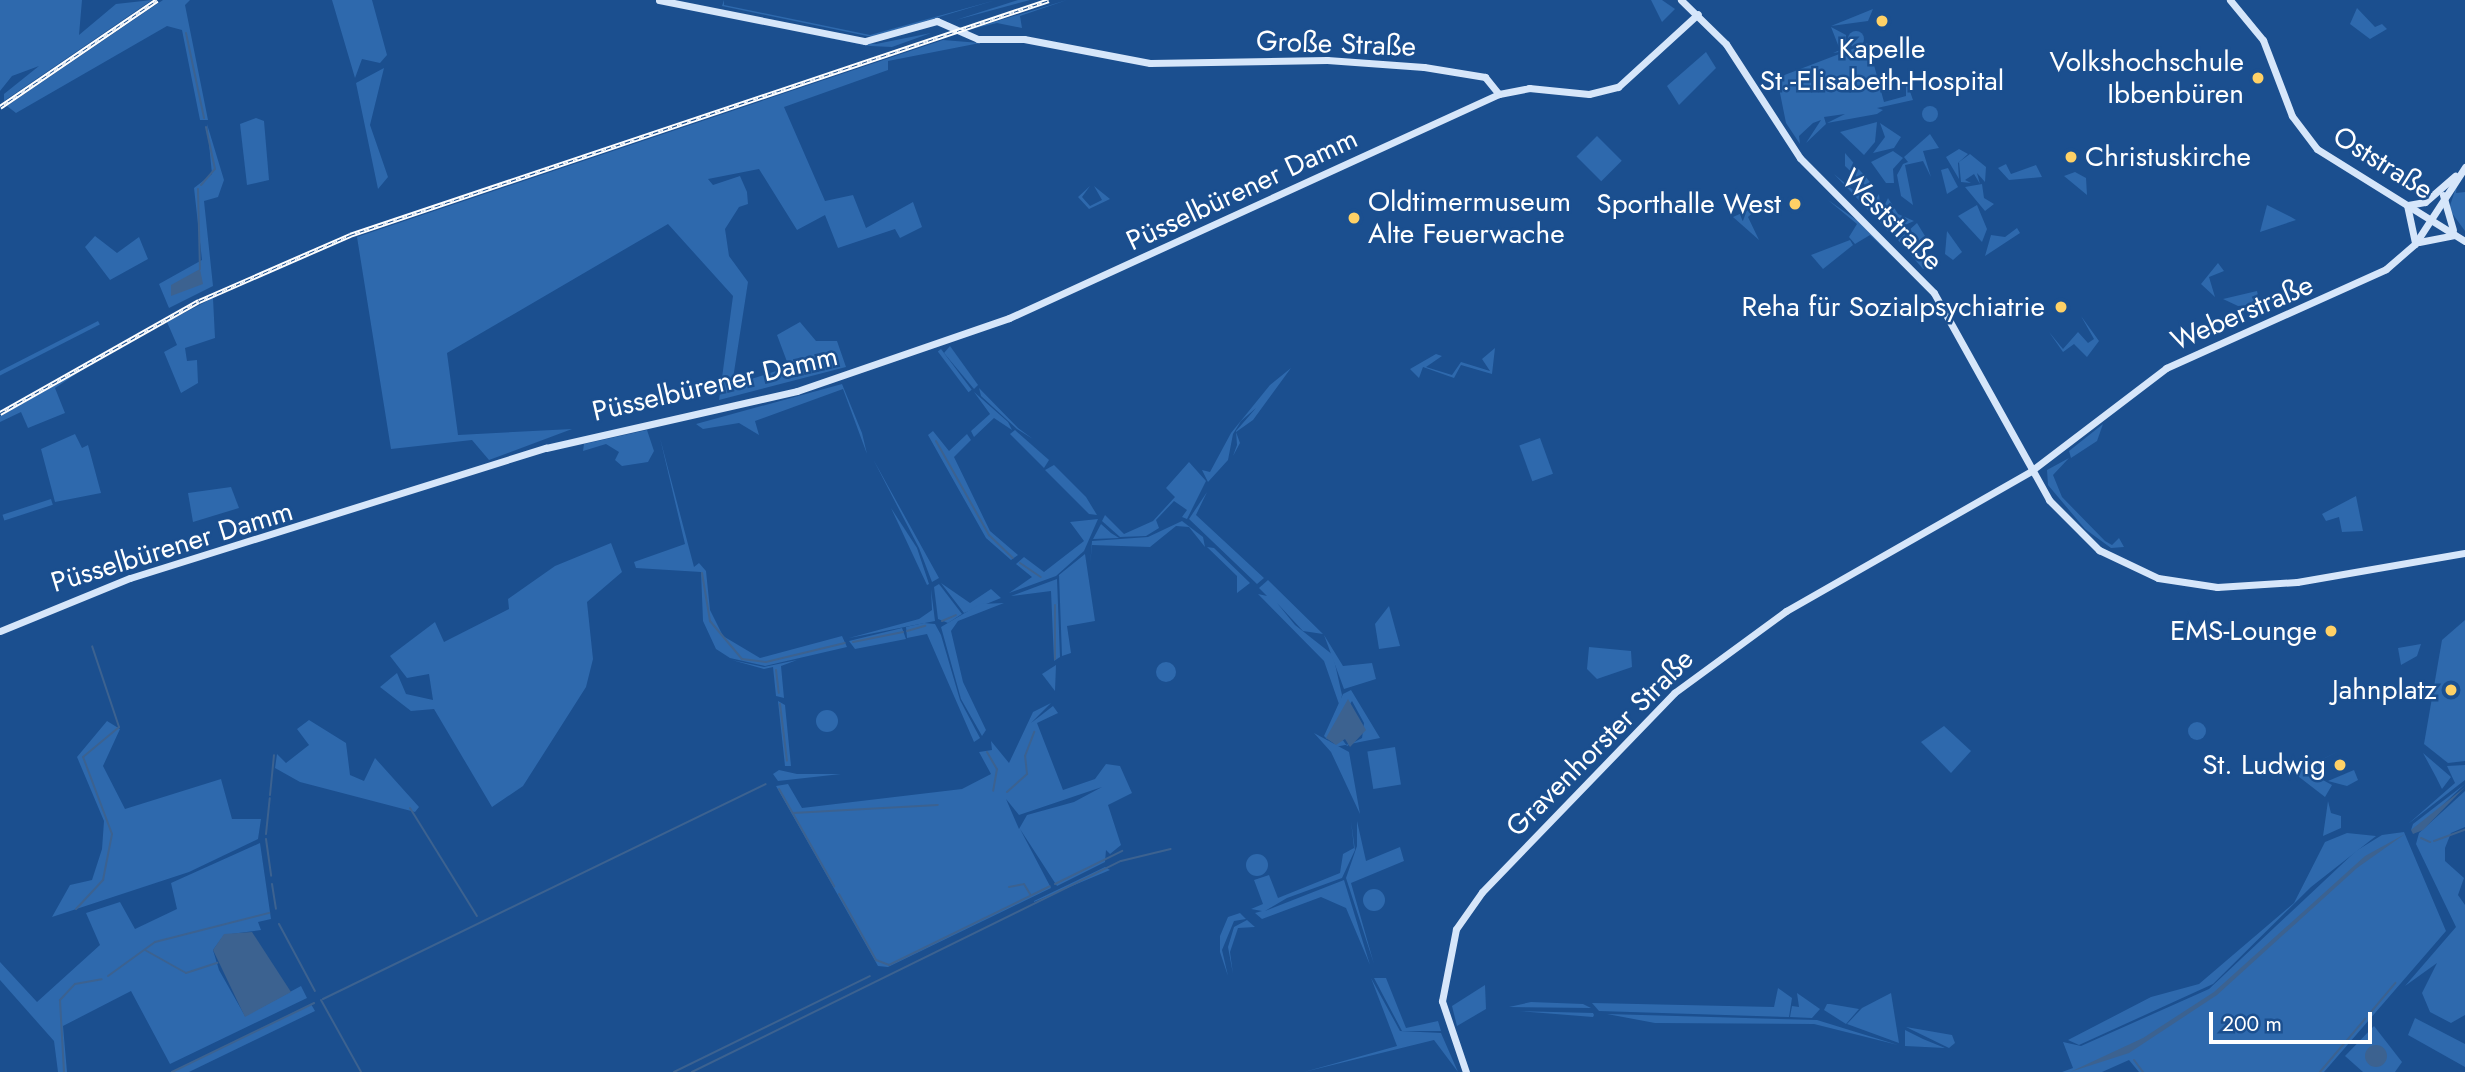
<!DOCTYPE html>
<html>
<head>
<meta charset="utf-8">
<style>
  body { margin:0 }
  #map { position:relative; width:2465px; height:1072px; overflow:hidden; background:#1b4f8f; font-family:Jost,sans-serif }
  div>[style] { position:absolute }
  .green>* { inset:0; background:#2e69ad; transform-origin:0 0 }
  .round { border-radius:50% }
  .water>* { inset:0; background:#3c6290 }
  .stream>* { height:2px; margin:-1px; padding:0 1px; transform-origin:1px; border-radius:1px; background:#3c6290 }
  .secondary>* { height:7px; margin:-3.5px; padding:0 3.5px; transform-origin:3.5px; border-radius:3.5px; background:#d6e6fa }
  .rail>* { height:4.5px; margin-top:-2.25px; transform-origin:0; background:repeating-linear-gradient(90deg,#1b4f8f 0 5px,#fff 0 10px); box-sizing:border-box; border-block:2px solid #fff }
  .dots>* { width:19px; height:19px; translate:-50% -50%; box-sizing:border-box; border:4px solid #1b4f8f; border-radius:50% }
  span { translate:-50% -50%; white-space:nowrap; text-align:center; line-height:1.15; -webkit-text-stroke:5px #1b4f8f; paint-order:stroke }
  .street-label { font-size:28px; color:#fff }
  .poi-label { font-size:28px; color:#fff }
  .right { translate:-100% -50%; text-align:right }
  .left { translate:0 -50%; text-align:left }
  .scale { position:absolute; left:2209px; top:1012px; width:163px; height:32px; box-sizing:border-box; border:4px solid #fff; border-top:0; padding-left:9px; font-size:21px; line-height:24px; white-space:nowrap; color:#fff; -webkit-text-stroke:5px #1b4f8f; paint-order:stroke }
</style>
</head>
<body>
<div id="map">
  <div class="green">
    <i style="clip-path:polygon(0 0,82px 0,79px 35px,116px 4px,152px 0,4px 101px,4px 94px,39px 66px,12px 76px,0 91px)"></i>
    <i style="clip-path:polygon(163px 0,190px 0,185px 5px,208px 120px,200px 120px,182px 30px,167px 26px,16px 113px,7px 106px)"></i>
    <i style="clip-path:polygon(332px 0,372px 0,387px 55px,380px 63px,362px 59px,355px 78px)"></i>
    <i style="clip-path:polygon(724px 0,724px 5px,870px 35px,996px 0,872px 37px,722px 6px)"></i>
    <i style="clip-path:polygon(1018px 0,1030px 0,956px 20px,965px 17px)"></i>
    <i style="clip-path:polygon(1067px 0,1020px 16px,1022px 28px,997px 23px,971px 29px)"></i>
    <i style="clip-path:polygon(1651px 0,1662px 0,1675px 9px,1662px 22px)"></i>
    <i style="clip-path:polygon(2357px 8px,2375px 27px,2382px 24px,2387px 29px,2370px 39px,2350px 24px)"></i>
    <i style="clip-path:polygon(1873px 9px,1868px 21px,1831px 26px)"></i>
    <i style="clip-path:polygon(1831px 27px,1846px 35px,1846px 51px,1833px 53px,1840px 50px)"></i>
    <i class="round" style="left:1848px;top:31px;width:16px;height:16px"></i>
    <i style="clip-path:polygon(931px 33px,892px 47px,870px 46px,818px 36px,876px 44px)"></i>
    <i style="clip-path:polygon(943px 40px,980px 43px,888px 61px,888px 70px,784px 107px,825px 201px,853px 195px,866px 228px,913px 202px,922px 227px,900px 238px,895px 229px,838px 248px,825px 215px,797px 230px,759px 169px,708px 179px,713px 185px,740px 176px,747px 192px,748px 204px,739px 207px,725px 229px,729px 256px,748px 282px,732px 385px,789px 367px,777px 335px,800px 322px,816px 341px,837px 341px,846px 367px,719px 400px,733px 296px,668px 224px,447px 353px,458px 435px,572px 429px,489px 460px,472px 440px,391px 449px,357px 237px)"></i>
    <i style="clip-path:polygon(1868px 43px,1884px 102px,1906px 96px,1906px 80px,1913px 100px,1877px 108px,1883px 110px,1877px 114px,1827px 123px,1845px 114px,1824px 117px,1826px 124px,1806px 143px,1821px 120px,1813px 123px,1799px 136px,1800px 144px,1786px 123px,1777px 78px)"></i>
    <i style="clip-path:polygon(1706px 52px,1716px 68px,1679px 105px,1667px 86px)"></i>
    <i style="clip-path:polygon(384px 68px,370px 125px,388px 177px,378px 189px,356px 83px)"></i>
    <i class="round" style="left:1922px;top:106px;width:16px;height:16px"></i>
    <i style="clip-path:polygon(256px 118px,264px 121px,269px 180px,247px 185px,240px 124px)"></i>
    <i style="clip-path:polygon(1877px 122px,1875px 142px,1864px 155px,1840px 132px)"></i>
    <i style="clip-path:polygon(1880px 123px,1901px 137px,1894px 148px,1873px 153px,1885px 137px)"></i>
    <i style="clip-path:polygon(207px 124px,224px 180px,218px 197px,204px 201px,213px 286px,169px 308px,159px 284px,202px 260px,194px 188px,212px 174px)"></i>
    <i style="clip-path:polygon(1930px 134px,1939px 148px,1923px 151px,1931px 177px,1923px 161px,1905px 165px,1913px 205px,1901px 196px,1897px 175px,1903px 164px,1908px 162px,1904px 157px)"></i>
    <i style="left:1597px;top:136px;width:35px;height:29px;rotate:45deg"></i>
    <i style="clip-path:polygon(1959px 149px,1968px 154px,1958px 163px,1959px 179px,1946px 157px)"></i>
    <i style="clip-path:polygon(1893px 151px,1903px 158px,1893px 169px,1894px 183px,1886px 183px,1871px 162px)"></i>
    <i style="clip-path:polygon(1845px 153px,1870px 182px,1866px 186px,1845px 166px)"></i>
    <i style="clip-path:polygon(1970px 154px,1986px 167px,1985px 182px,1977px 173px,1980px 184px,1974px 174px,1965px 180px,1971px 183px,1961px 182px,1959px 162px)"></i>
    <i style="clip-path:polygon(2006px 164px,2011px 174px,2036px 165px,2042px 177px,2009px 180px,1998px 168px)"></i>
    <i style="clip-path:polygon(1948px 168px,1958px 187px,1947px 194px,1941px 170px)"></i>
    <i style="clip-path:polygon(2075px 172px,2086px 178px,2087px 195px,2064px 176px)"></i>
    <i style="clip-path:polygon(1834px 174px,1867px 202px,1873px 204px,1879px 194px,1881px 213px,1888px 198px,1898px 214px,1914px 221px,1889px 232px)"></i>
    <i style="clip-path:polygon(1982px 184px,1984px 198px,1994px 204px,1985px 211px,1965px 187px)"></i>
    <i style="clip-path:polygon(2457px 184px,2456px 193px,2465px 192px,2465px 231px,2449px 209px)"></i>
    <i style="clip-path:polygon(1090px 186px,1082px 197px,1090px 206px,1102px 200px,1094px 186px,1110px 199px,1089px 209px,1078px 197px)"></i>
    <i style="clip-path:polygon(1828px 200px,1858px 221px,1907px 270px,1870px 235px,1855px 244px,1849px 237px,1857px 224px)"></i>
    <i style="clip-path:polygon(1762px 204px,1748px 217px,1759px 240px,1733px 217px)"></i>
    <i style="clip-path:polygon(1977px 205px,1987px 229px,1982px 242px,1958px 216px)"></i>
    <i style="clip-path:polygon(2267px 205px,2291px 217px,2296px 220px,2260px 232px)"></i>
    <i style="clip-path:polygon(1917px 223px,1925px 236px,1911px 247px,1932px 264px,1923px 269px,1898px 240px)"></i>
    <i style="clip-path:polygon(2017px 228px,2020px 233px,1985px 256px,1991px 235px,2005px 237px)"></i>
    <i style="clip-path:polygon(1947px 231px,1962px 252px,1953px 260px,1945px 254px)"></i>
    <i style="clip-path:polygon(95px 236px,117px 253px,139px 237px,148px 259px,110px 280px,85px 247px)"></i>
    <i style="clip-path:polygon(1850px 240px,1853px 245px,1823px 269px,1811px 255px)"></i>
    <i style="clip-path:polygon(2218px 263px,2224px 271px,2209px 277px,2215px 297px,2201px 284px)"></i>
    <i style="clip-path:polygon(2257px 291px,2260px 304px,2238px 306px,2223px 299px)"></i>
    <i style="clip-path:polygon(213px 298px,215px 338px,185px 348px,187px 361px,197px 360px,198px 383px,181px 393px,164px 352px,177px 345px,167px 322px)"></i>
    <i style="clip-path:polygon(2081px 316px,2099px 341px,2087px 357px,2074px 344px,2063px 352px,2049px 332px,2063px 349px,2078px 332px,2088px 343px,2094px 339px)"></i>
    <i style="left:98px;top:321px;width:4px;height:115px;rotate:63deg"></i>
    <i style="clip-path:polygon(950px 346px,978px 385px,974px 389px,944px 353px)"></i>
    <i style="clip-path:polygon(115px 348px,55px 388px,65px 413px,28px 428px,21px 412px,0 422px,0 416px)"></i>
    <i style="clip-path:polygon(1495px 348px,1492px 374px,1461px 365px,1454px 378px,1423px 367px,1419px 378px,1410px 369px,1436px 354px,1442px 356px,1426px 367px,1452px 375px,1461px 362px,1490px 371px,1482px 359px)"></i>
    <i style="left:941px;top:349px;width:51px;height:4px;rotate:53deg"></i>
    <i style="clip-path:polygon(1291px 368px,1253px 420px,1236px 432px,1240px 443px,1233px 456px,1237px 445px,1236px 431px,1256px 408px,1241px 421px,1233px 434px,1228px 460px,1208px 482px,1202px 470px,1210px 472px,1231px 433px,1270px 385px)"></i>
    <i style="clip-path:polygon(842px 384px,862px 433px,867px 454px,843px 389px,755px 421px,759px 435px,739px 423px,703px 429px,696px 424px)"></i>
    <i style="clip-path:polygon(979px 388px,1018px 428px,1033px 439px,1017px 429px,981px 396px)"></i>
    <i style="clip-path:polygon(974px 392px,1008px 422px,1012px 430px,994px 418px,974px 437px,971px 431px,990px 414px)"></i>
    <i style="clip-path:polygon(2103px 424px,2097px 441px,2071px 458px,2069px 451px)"></i>
    <i style="clip-path:polygon(647px 430px,654px 451px,648px 462px,622px 466px,615px 460px,619px 452px,606px 444px,583px 451px,584px 444px)"></i>
    <i style="clip-path:polygon(1015px 430px,1049px 460px,1044px 468px,1010px 434px)"></i>
    <i style="clip-path:polygon(933px 431px,949px 451px,967px 434px,971px 440px,954px 457px,990px 531px,1018px 555px,1011px 560px,986px 538px,928px 435px)"></i>
    <i style="clip-path:polygon(75px 434px,82px 448px,88px 445px,101px 493px,55px 502px,41px 449px)"></i>
    <i style="clip-path:polygon(660px 438px,694px 567px,699px 563px,706px 571px,710px 610px,723px 636px,760px 658px,842px 636px,847px 647px,765px 666px,730px 658px,716px 649px,703px 621px,701px 572px,636px 568px,634px 562px,685px 544px)"></i>
    <i style="left:1540px;top:438px;width:38px;height:22px;rotate:70deg"></i>
    <i style="clip-path:polygon(2069px 458px,2053px 475px,2062px 497px,2105px 541px,2112px 545px,2119px 538px,2124px 547px,2111px 548px,2085px 529px,2048px 485px,2047px 470px)"></i>
    <i style="clip-path:polygon(873px 459px,939px 578px,932px 582px,919px 548px)"></i>
    <i style="clip-path:polygon(1189px 462px,1206px 481px,1187px 519px,1182px 517px,1187px 510px,1174px 501px,1156px 520px,1159px 528px,1146px 536px,1120px 537px,1102px 521px,1105px 515px,1124px 534px,1153px 521px,1175px 497px,1166px 488px)"></i>
    <i style="clip-path:polygon(1054px 465px,1086px 497px,1097px 515px,1089px 514px,1045px 470px)"></i>
    <i style="clip-path:polygon(231px 487px,239px 508px,193px 522px,188px 493px)"></i>
    <i style="clip-path:polygon(1207px 492px,1196px 515px,1264px 578px,1257px 584px,1189px 519px)"></i>
    <i style="clip-path:polygon(2356px 496px,2363px 531px,2342px 532px,2339px 517px,2326px 521px,2322px 514px)"></i>
    <i style="left:51px;top:499px;width:6px;height:51px;rotate:72deg"></i>
    <i style="clip-path:polygon(891px 508px,917px 548px,929px 584px,927px 585px)"></i>
    <i style="clip-path:polygon(1098px 519px,1084px 551px,1056px 576px,1009px 593px,1032px 577px,1016px 564px,1024px 557px,1044px 572px,1084px 541px,1070px 522px)"></i>
    <i style="clip-path:polygon(1182px 521px,1203px 537px,1205px 547px,1189px 527px,1176px 526px,1150px 547px,1092px 545px,1090px 565px,1092px 541px,1148px 537px)"></i>
    <i style="clip-path:polygon(1101px 524px,1111px 533px,1119px 538px,1093px 539px)"></i>
    <i style="clip-path:polygon(611px 543px,622px 572px,587px 602px,593px 659px,586px 687px,523px 786px,492px 807px,434px 709px,411px 711px,380px 687px,397px 673px,406px 694px,433px 700px,429px 674px,407px 678px,390px 656px,435px 622px,444px 642px,509px 609px,508px 599px,555px 566px)"></i>
    <i style="clip-path:polygon(1207px 547px,1214px 548px,1250px 583px,1237px 593px,1237px 576px)"></i>
    <i style="clip-path:polygon(1085px 554px,1095px 621px,1067px 626px,1071px 653px,1062px 656px,1059px 575px)"></i>
    <i style="clip-path:polygon(1057px 579px,1060px 657px,1054px 661px,1051px 591px,1011px 596px)"></i>
    <i style="clip-path:polygon(1268px 580px,1323px 634px,1303px 631px,1277px 603px,1295px 625px,1333px 655px,1342px 695px,1340px 705px,1332px 720px,1339px 704px,1324px 661px,1258px 594px,1267px 596px,1259px 588px)"></i>
    <i style="clip-path:polygon(941px 583px,970px 603px,991px 589px,1001px 598px,964px 613px)"></i>
    <i style="clip-path:polygon(939px 584px,962px 614px,948px 623px,938px 619px,934px 587px)"></i>
    <i style="clip-path:polygon(931px 589px,935px 621px,849px 638px,919px 619px,932px 610px)"></i>
    <i style="clip-path:polygon(1004px 603px,958px 621px,951px 631px,963px 682px,986px 730px,982px 736px,961px 699px,941px 627px,980px 604px)"></i>
    <i style="clip-path:polygon(1389px 606px,1400px 646px,1379px 649px,1375px 624px)"></i>
    <i style="clip-path:polygon(2465px 620px,2465px 761px,2448px 763px,2424px 744px,2442px 640px)"></i>
    <i style="clip-path:polygon(924px 623px,935px 624px,941px 635px,960px 700px,980px 738px,974px 742px,927px 634px,907px 638px,906px 627px)"></i>
    <i style="clip-path:polygon(902px 628px,906px 639px,855px 649px,849px 641px)"></i>
    <i style="clip-path:polygon(1324px 635px,1343px 666px,1372px 663px,1376px 679px,1344px 689px)"></i>
    <i style="clip-path:polygon(2421px 644px,2417px 656px,2401px 665px,2398px 648px)"></i>
    <i style="clip-path:polygon(1589px 647px,1631px 651px,1632px 667px,1597px 679px,1587px 669px)"></i>
    <i style="clip-path:polygon(732px 660px,764px 667px,797px 660px,781px 666px,784px 698px,776px 696px,773px 667px,764px 669px)"></i>
    <i class="round" style="left:1156px;top:662px;width:20px;height:20px"></i>
    <i style="clip-path:polygon(1056px 665px,1055px 691px,1042px 674px)"></i>
    <i style="clip-path:polygon(evenodd,1351px 690px,1380px 738px,1335px 747px,1324px 736px,1343px 694px,1351px 690px,1352px 701px,1364px 723px,1362px 738px,1347px 746px,1342px 739px,1333px 744px,1327px 739px,1352px 701px)"></i>
    <i style="clip-path:polygon(778px 701px,785px 705px,791px 766px,785px 766px)"></i>
    <i style="clip-path:polygon(evenodd,1051px 703px,1031px 723px,1053px 706px,1058px 713px,1037px 723px,1063px 790px,1095px 779px,1106px 764px,1120px 766px,1132px 793px,1108px 805px,1121px 845px,1110px 854px,1106px 850px,1105px 862px,1057px 886px,1020px 829px,1051px 888px,888px 967px,878px 966px,776px 786px,788px 784px,802px 808px,962px 789px,991px 774px,979px 752px,992px 750px,991px 741px,1009px 763px,1033px 712px,1051px 703px,1102px 787px,1074px 802px,1027px 815px,1019px 829px,1006px 799px,1019px 815px,1102px 787px)"></i>
    <i class="round" style="left:816px;top:710px;width:22px;height:22px"></i>
    <i style="clip-path:polygon(309px 720px,346px 743px,350px 775px,364px 781px,375px 758px,419px 807px,415px 812px,300px 782px,275px 768px,277px 754px,286px 763px,309px 745px,297px 729px)"></i>
    <i style="clip-path:polygon(107px 721px,120px 729px,103px 766px,125px 809px,221px 779px,232px 819px,261px 819px,258px 839px,189px 872px,52px 917px,70px 885px,92px 880px,102px 849px,104px 821px,77px 757px)"></i>
    <i class="round" style="left:2188px;top:722px;width:18px;height:18px"></i>
    <i style="clip-path:polygon(1944px 726px,1971px 751px,1951px 773px,1921px 742px)"></i>
    <i style="clip-path:polygon(1314px 733px,1349px 752px,1360px 814px,1331px 752px)"></i>
    <i style="left:1395px;top:747px;width:38px;height:28px;rotate:81deg"></i>
    <i style="clip-path:polygon(2341px 750px,2315px 763px,2321px 779px,2332px 785px,2325px 797px,2294px 773px)"></i>
    <i style="clip-path:polygon(2423px 753px,2451px 777px,2442px 789px,2436px 777px)"></i>
    <i style="clip-path:polygon(2465px 765px,2465px 780px,2408px 824px,2455px 783px,2447px 766px)"></i>
    <i style="clip-path:polygon(779px 770px,797px 774px,841px 774px,778px 781px,773px 774px)"></i>
    <i style="clip-path:polygon(2354px 770px,2358px 780px,2347px 786px,2328px 781px)"></i>
    <i style="clip-path:polygon(2465px 784px,2421px 826px,2411px 830px,2413px 824px)"></i>
    <i style="clip-path:polygon(2465px 791px,2465px 827px,2451px 833px,2445px 848px,2445px 861px,2464px 878px,2458px 895px,2465px 905px,2465px 1015px,2451px 1023px,2430px 1012px,2422px 993px,2437px 963px,2405px 986px,2456px 927px,2416px 844px,2419px 833px)"></i>
    <i style="clip-path:polygon(2328px 801px,2331px 813px,2341px 816px,2341px 828px,2323px 836px)"></i>
    <i style="clip-path:polygon(1351px 821px,1355px 850px,1342px 878px,1287px 898px,1265px 911px,1344px 880px,1370px 965px,1346px 908px,1321px 897px,1262px 919px,1255px 913px,1262px 911px,1251px 909px,1263px 904px,1254px 880px,1269px 875px,1278px 898px,1340px 873px,1343px 854px,1354px 848px)"></i>
    <i style="clip-path:polygon(1357px 821px,1366px 861px,1400px 847px,1404px 861px,1351px 883px,1374px 964px,1346px 878px,1357px 846px)"></i>
    <i style="clip-path:polygon(2404px 832px,2446px 931px,2324px 1072px,2139px 1072px,2129px 1060px,2102px 1072px,2062px 1072px,2073px 1068px,2063px 1042px,2081px 1046px,2209px 989px,2356px 851px,2382px 835px)"></i>
    <i style="clip-path:polygon(2347px 833px,2376px 836px,2311px 887px,2213px 984px,2079px 1045px,2068px 1040px,2151px 997px,2199px 984px,2294px 903px,2325px 842px)"></i>
    <i style="clip-path:polygon(260px 843px,271px 919px,258px 922px,261px 930px,224px 935px,213px 950px,219px 970px,245px 1016px,301px 986px,307px 998px,170px 1064px,131px 991px,63px 1026px,67px 1072px,58px 1072px,54px 1041px,0 980px,0 962px,37px 1002px,100px 945px,86px 913px,120px 902px,135px 929px,177px 909px,171px 883px)"></i>
    <i class="round" style="left:1246px;top:854px;width:22px;height:22px"></i>
    <i style="clip-path:polygon(1105px 867px,1110px 870px,1034px 902px,1034px 901px)"></i>
    <i class="round" style="left:1363px;top:889px;width:22px;height:22px"></i>
    <i style="clip-path:polygon(1240px 913px,1246px 919px,1234px 921px,1222px 950px,1228px 976px,1220px 952px,1220px 936px,1228px 917px)"></i>
    <i style="clip-path:polygon(1247px 920px,1255px 927px,1238px 928px,1230px 952px,1233px 974px,1228px 947px,1234px 927px)"></i>
    <i style="clip-path:polygon(1371px 978px,1400px 1031px,1441px 1033px,1458px 1072px,1434px 1040px,1304px 1072px,1397px 1046px)"></i>
    <i style="clip-path:polygon(1374px 978px,1386px 978px,1406px 1028px,1438px 1021px,1441px 1031px,1402px 1031px)"></i>
    <i style="clip-path:polygon(1485px 985px,1486px 1009px,1457px 1026px,1452px 1006px)"></i>
    <i style="clip-path:polygon(1778px 988px,1792px 998px,1789px 1017px,1599px 1011px,1592px 1003px,1774px 1007px)"></i>
    <i style="clip-path:polygon(1797px 993px,1820px 1009px,1812px 1018px,1790px 1017px,1792px 1006px,1799px 1007px)"></i>
    <i style="clip-path:polygon(1891px 993px,1899px 1043px,1847px 1024px,1862px 1008px)"></i>
    <i style="clip-path:polygon(1531px 1002px,1583px 1004px,1591px 1008px,1509px 1007px)"></i>
    <i style="clip-path:polygon(311px 1004px,315px 1011px,189px 1072px,172px 1072px)"></i>
    <i style="clip-path:polygon(1827px 1004px,1830px 1004px,1859px 1009px,1846px 1024px,1824px 1010px)"></i>
    <i style="clip-path:polygon(1519px 1011px,1593px 1013px,1594px 1015px,1593px 1017px)"></i>
    <i style="clip-path:polygon(1607px 1014px,1817px 1020px,1898px 1045px,1814px 1024px,1655px 1023px)"></i>
    <i style="clip-path:polygon(2415px 1018px,2465px 1044px,2465px 1067px,2408px 1035px)"></i>
    <i style="clip-path:polygon(2374px 1026px,2402px 1062px,2395px 1072px,2363px 1072px,2345px 1056px)"></i>
    <i style="clip-path:polygon(1906px 1027px,1952px 1035px,1955px 1043px,1949px 1048px)"></i>
    <i style="clip-path:polygon(1905px 1030px,1923px 1039px,1945px 1048px,1905px 1046px)"></i>
  </div>
  <div class="water">
    <i style="clip-path:polygon(200px 269px,203px 284px,171px 296px,171px 285px)"></i>
    <i style="clip-path:polygon(1348px 699px,1366px 730px,1350px 747px,1345px 739px,1336px 745px,1326px 738px)"></i>
    <i style="clip-path:polygon(2465px 787px,2423px 830px,2413px 834px,2411px 830px)"></i>
    <i style="clip-path:polygon(2405px 834px,2357px 868px,2217px 995px,2129px 1053px,2070px 1072px,2143px 1038px,2214px 992px,2365px 856px)"></i>
    <i style="clip-path:polygon(252px 932px,291px 992px,245px 1017px,213px 950px,224px 934px)"></i>
    <i class="round" style="left:2365px;top:1045px;width:22px;height:22px"></i>
  </div>
  <div class="stream">
    <i style="left:186px;top:33px;width:87px;rotate:78deg"></i>
    <i style="left:201px;top:185px;width:21px;rotate:-49deg"></i>
    <i style="left:215px;top:169px;width:43px;rotate:-102.1deg"></i>
    <i style="left:198px;top:189px;width:80px;rotate:88.6deg"></i>
    <i style="left:936px;top:441px;width:108px;rotate:60.6deg"></i>
    <i style="left:989px;top:535px;width:33px;rotate:44deg"></i>
    <i style="left:1020px;top:563px;width:25px;rotate:34deg"></i>
    <i style="left:702px;top:573px;width:49px;rotate:80.5deg"></i>
    <i style="left:710px;top:621px;width:50px;rotate:49.9deg"></i>
    <i style="left:742px;top:659px;width:24px;rotate:7deg"></i>
    <i style="left:766px;top:662px;width:81px;rotate:-13.5deg"></i>
    <i style="left:1055px;top:605px;width:54px;rotate:90deg"></i>
    <i style="left:942px;top:621px;width:15px;rotate:-23deg"></i>
    <i style="left:907px;top:631px;width:19px;rotate:-16deg"></i>
    <i style="left:853px;top:642px;width:51px;rotate:-11.3deg"></i>
    <i style="left:776px;top:670px;width:23px;rotate:83deg"></i>
    <i style="left:780px;top:704px;width:57px;rotate:83deg"></i>
    <i style="left:987px;top:752px;width:20px;rotate:60deg"></i>
    <i style="left:997px;top:769px;width:22px;rotate:100deg"></i>
    <i style="left:779px;top:789px;width:112px;rotate:60.4deg"></i>
    <i style="left:1007px;top:792px;width:27px;rotate:-42deg"></i>
    <i style="left:1027px;top:774px;width:18px;rotate:-96deg"></i>
    <i style="left:1025px;top:756px;width:26px;rotate:-69deg"></i>
    <i style="left:270px;top:795px;width:40px;rotate:-84.3deg"></i>
    <i style="left:410px;top:808px;width:127px;rotate:58.2deg"></i>
    <i style="left:793px;top:813px;width:145px;rotate:-3.2deg"></i>
    <i style="left:266px;top:834px;width:36px;rotate:-84deg"></i>
    <i style="left:2421px;top:838px;width:10px;rotate:24deg"></i>
    <i style="left:266px;top:839px;width:37px;rotate:82deg"></i>
    <i style="left:2434px;top:841px;width:33px;rotate:-20deg"></i>
    <i style="left:272px;top:884px;width:25px;rotate:81deg"></i>
    <i style="left:1055px;top:884px;width:75px;rotate:-26.2deg"></i>
    <i style="left:1009px;top:887px;width:15px;rotate:-11deg"></i>
    <i style="left:1024px;top:884px;width:12px;rotate:59deg"></i>
    <i style="left:839px;top:894px;width:76px;rotate:60.7deg"></i>
    <i style="left:876px;top:960px;width:14px;rotate:21deg"></i>
    <i style="left:889px;top:965px;width:179px;rotate:-26.1deg"></i>
    <i style="left:76px;top:909px;width:40px;rotate:-47deg"></i>
    <i style="left:103px;top:880px;width:47px;rotate:-78.9deg"></i>
    <i style="left:112px;top:834px;width:82px;rotate:-110.6deg"></i>
    <i style="left:83px;top:757px;width:47px;rotate:-39.8deg"></i>
    <i style="left:119px;top:727px;width:85px;rotate:-108.4deg"></i>
    <i style="left:279px;top:924px;width:76px;rotate:61.8deg"></i>
    <i style="left:145px;top:950px;width:47px;rotate:29.3deg"></i>
    <i style="left:186px;top:973px;width:33px;rotate:-18deg"></i>
    <i style="left:108px;top:976px;width:58px;rotate:-35.9deg"></i>
    <i style="left:155px;top:942px;width:118px;rotate:-14.3deg"></i>
    <i style="left:323px;top:999px;width:492px;rotate:-25.9deg"></i>
    <i style="left:321px;top:1000px;width:82px;rotate:60.9deg"></i>
    <i style="left:2371px;top:1012px;width:38px;rotate:-50deg"></i>
    <i style="left:2134px;top:1060px;width:15px;rotate:53deg"></i>
    <i style="left:64px;top:1072px;width:72px;rotate:-93.2deg"></i>
    <i style="left:60px;top:1000px;width:22px;rotate:-47deg"></i>
    <i style="left:75px;top:984px;width:27px;rotate:-10deg"></i>
    <i style="left:172px;top:1072px;width:158px;rotate:-25.9deg"></i>
    <i style="left:674px;top:1072px;width:218px;rotate:-26.1deg"></i>
    <i style="left:692px;top:1072px;width:478px;rotate:-26.2deg"></i>
    <i style="left:1121px;top:861px;width:51px;rotate:-13.5deg"></i>
    <i style="left:2320px;top:1072px;width:70px;rotate:-49.7deg"></i>
  </div>
  <div class="secondary">
    <i style="left:659px;top:0;width:210px;rotate:11.3deg"></i>
    <i style="left:865px;top:41px;width:75px;rotate:-15.5deg"></i>
    <i style="left:937px;top:21px;width:45px;rotate:23.7deg"></i>
    <i style="left:978px;top:39px;width:46px"></i>
    <i style="left:1024px;top:39px;width:128px;rotate:10.8deg"></i>
    <i style="left:1150px;top:63px;width:177px;rotate:-1deg"></i>
    <i style="left:1327px;top:60px;width:97px;rotate:4.1deg"></i>
    <i style="left:1424px;top:67px;width:62px;rotate:9.3deg"></i>
    <i style="left:1485px;top:77px;width:22px;rotate:51deg"></i>
    <i style="left:1681px;top:0;width:63px;rotate:44.4deg"></i>
    <i style="left:1726px;top:44px;width:136px;rotate:57deg"></i>
    <i style="left:1800px;top:158px;width:190px;rotate:45.2deg"></i>
    <i style="left:1934px;top:293px;width:237px;rotate:60.9deg"></i>
    <i style="left:2049px;top:500px;width:71px;rotate:45deg"></i>
    <i style="left:2099px;top:550px;width:65px;rotate:25.4deg"></i>
    <i style="left:2158px;top:578px;width:60px;rotate:8.7deg"></i>
    <i style="left:2217px;top:587px;width:80px;rotate:-3.6deg"></i>
    <i style="left:2297px;top:582px;width:170px;rotate:-9.8deg"></i>
    <i style="left:2230px;top:0;width:52px;rotate:50.5deg"></i>
    <i style="left:2263px;top:40px;width:81px;rotate:69.1deg"></i>
    <i style="left:2292px;top:116px;width:41px;rotate:52.9deg"></i>
    <i style="left:2317px;top:149px;width:174px;rotate:31.9deg"></i>
    <i style="left:2443px;top:195px;width:36px;rotate:74deg"></i>
    <i style="left:2407px;top:205px;width:39px;rotate:78deg"></i>
    <i style="left:2408px;top:205px;width:17px;rotate:-10deg"></i>
    <i style="left:2425px;top:202px;width:40px;rotate:-41deg"></i>
    <i style="left:2419px;top:242px;width:36px;rotate:-11deg"></i>
    <i style="left:0;top:631px;width:140px;rotate:-22.2deg"></i>
    <i style="left:130px;top:578px;width:436px;rotate:-17.4deg"></i>
    <i style="left:546px;top:448px;width:257px;rotate:-12.8deg"></i>
    <i style="left:797px;top:391px;width:224px;rotate:-19deg"></i>
    <i style="left:1009px;top:318px;width:539px;rotate:-24.57deg"></i>
    <i style="left:1499px;top:94px;width:31px;rotate:-11deg"></i>
    <i style="left:1529px;top:88px;width:60px;rotate:5.7deg"></i>
    <i style="left:1589px;top:94px;width:30px;rotate:-14deg"></i>
    <i style="left:1618px;top:87px;width:108px;rotate:-42.4deg"></i>
    <i style="left:1466px;top:1072px;width:75px;rotate:-108.7deg"></i>
    <i style="left:1442px;top:1001px;width:73px;rotate:-79deg"></i>
    <i style="left:1456px;top:929px;width:45px;rotate:-54.9deg"></i>
    <i style="left:1482px;top:892px;width:277px;rotate:-46deg"></i>
    <i style="left:1674px;top:693px;width:139px;rotate:-36.2deg"></i>
    <i style="left:1786px;top:611px;width:282px;rotate:-29.7deg"></i>
    <i style="left:2031px;top:471px;width:170px;rotate:-37.3deg"></i>
    <i style="left:2166px;top:368px;width:241px;rotate:-24.2deg"></i>
    <i style="left:2386px;top:269px;width:38px;rotate:-41deg"></i>
    <i style="left:2415px;top:244px;width:92px;rotate:-57deg"></i>
  </div>
  <div class="rail">
    <i style="left:0;top:107px;width:190px;rotate:-34.3deg"></i>
    <i style="left:0;top:413px;width:228px;rotate:-29.4deg"></i>
    <i style="left:199px;top:301px;width:165px;rotate:-23.6deg"></i>
    <i style="left:350px;top:235px;width:737px;rotate:-18.58deg"></i>
  </div>
  <div class="dots">
    <i style="left:1882px;top:21px;background:#ffd166"></i>
    <i style="left:2258px;top:78px;background:#ffd166"></i>
    <i style="left:2071px;top:157px;background:#ffd166"></i>
    <i style="left:1795px;top:204px;background:#ffd166"></i>
    <i style="left:1354px;top:218px;background:#ffd166"></i>
    <i style="left:2061px;top:307px;background:#ffd166"></i>
    <i style="left:2331px;top:631px;background:#ffd166"></i>
    <i style="left:2451px;top:690px;background:#ffd166"></i>
    <i style="left:2340px;top:765px;background:#ffd166"></i>
  </div>
  <div class="street-label">
    <span style="left:1336px;top:44px;rotate:2deg">Große Straße</span>
    <span style="left:2383px;top:163px;rotate:32deg">Oststraße</span>
    <span style="left:1242px;top:190px;rotate:-25deg">Püsselbürener Damm</span>
    <span style="left:1892px;top:220px;rotate:45deg">Weststraße</span>
    <span style="left:2242px;top:313px;rotate:-23deg">Weberstraße</span>
    <span style="left:715px;top:384px;rotate:-13deg">Püsselbürener Damm</span>
    <span style="left:172px;top:547px;rotate:-17deg">Püsselbürener Damm</span>
    <span style="left:1600px;top:743px;rotate:-45deg">Gravenhorster Straße</span>
  </div>
  <div class="poi-label">
    <span style="left:1882px;top:65px">Kapelle<br>St.-Elisabeth-Hospital</span>
    <span class="right" style="left:2244px;top:78px">Volkshochschule<br>Ibbenbüren</span>
    <span class="left" style="left:2085px;top:157px">Christuskirche</span>
    <span class="left" style="left:1368px;top:218px">Oldtimermuseum<br>Alte Feuerwache</span>
    <span class="right" style="left:1781px;top:204px">Sporthalle West</span>
    <span class="right" style="left:2045px;top:307px">Reha für Sozialpsychiatrie</span>
    <span class="right" style="left:2317px;top:631px">EMS-Lounge</span>
    <span class="right" style="left:2437px;top:690px">Jahnplatz</span>
    <span class="right" style="left:2326px;top:765px">St. Ludwig</span>
  </div>
  <div class="scale">200 m</div>
</div>
</body>
</html>
